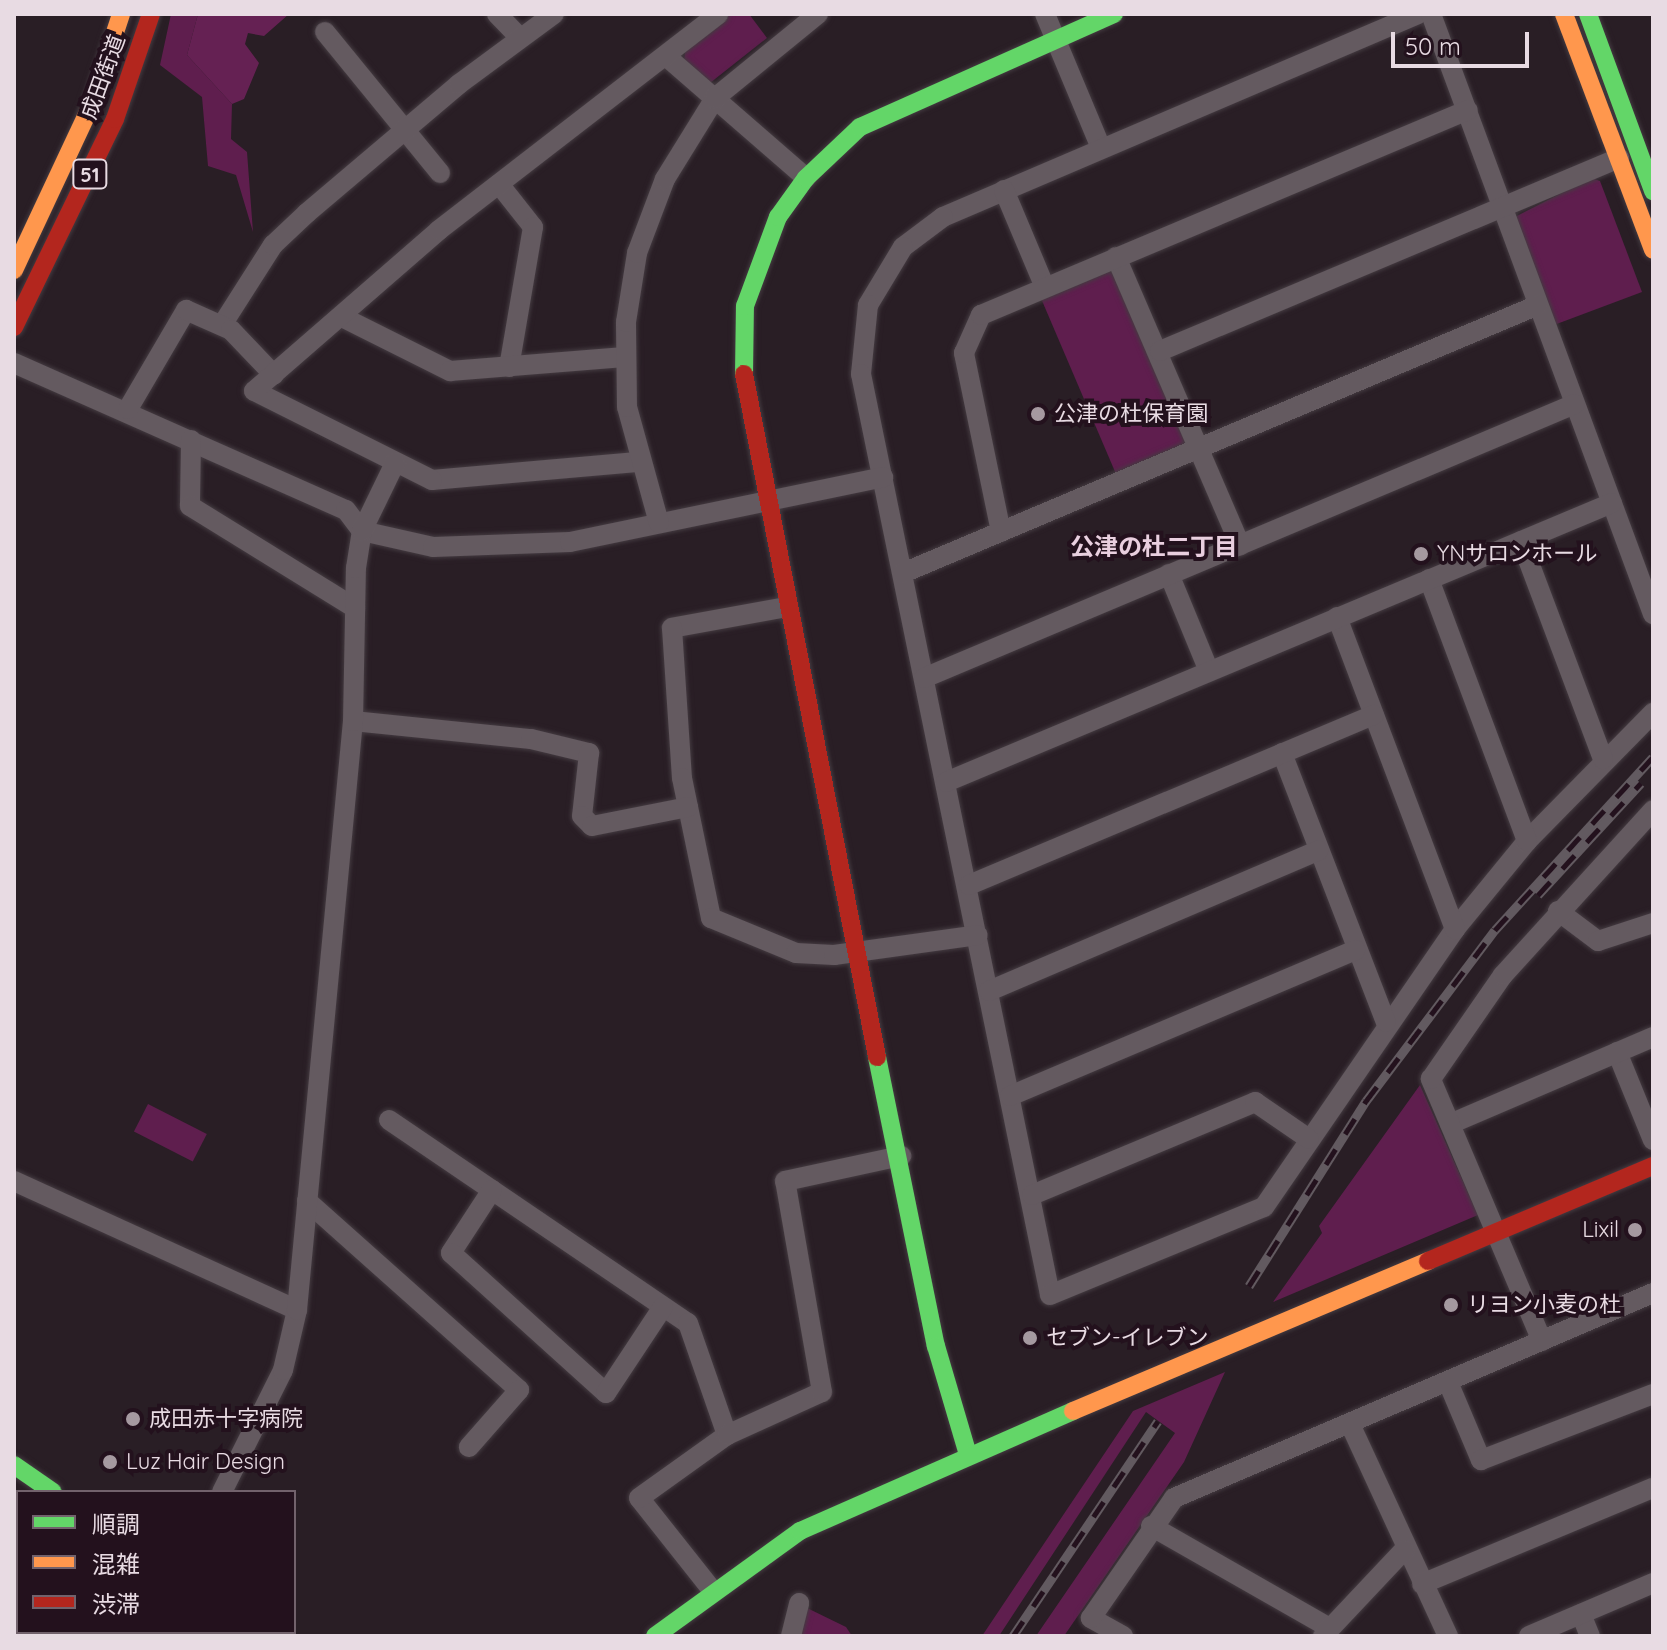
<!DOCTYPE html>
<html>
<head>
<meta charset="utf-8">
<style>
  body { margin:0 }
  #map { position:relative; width:1667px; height:1650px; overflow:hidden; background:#291e25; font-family:Quicksand,"Noto Sans JP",sans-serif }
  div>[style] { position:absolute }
  .green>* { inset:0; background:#5f1e4e; transform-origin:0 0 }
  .forest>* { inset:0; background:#652153 }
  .roads { filter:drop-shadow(0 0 2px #443b41) drop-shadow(0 0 2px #443b41) }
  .street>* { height:20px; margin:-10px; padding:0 10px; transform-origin:10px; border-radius:10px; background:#645a60 }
  .fast>* { height:18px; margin:-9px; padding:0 9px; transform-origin:9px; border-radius:9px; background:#63d668 }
  .slow>* { height:18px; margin:-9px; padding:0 9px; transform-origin:9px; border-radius:9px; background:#ff974d }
  .jam>* { height:18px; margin:-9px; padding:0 9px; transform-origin:9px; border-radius:9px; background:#b3261e }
  .rail>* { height:9px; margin-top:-4.5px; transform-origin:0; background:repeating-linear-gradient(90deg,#23111d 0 18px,#625a60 0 36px); box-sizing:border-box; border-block:2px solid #625a60 }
  .dots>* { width:22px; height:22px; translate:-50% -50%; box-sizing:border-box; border:4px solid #23111d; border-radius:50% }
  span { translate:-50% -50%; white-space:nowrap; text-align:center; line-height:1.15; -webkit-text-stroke:8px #23111d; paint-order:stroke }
  .shield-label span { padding:2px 6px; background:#23111d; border:2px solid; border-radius:6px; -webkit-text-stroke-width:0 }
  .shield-label { font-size:20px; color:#e8dbe3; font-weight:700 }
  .street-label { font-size:22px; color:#e8dbe3 }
  .poi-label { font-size:22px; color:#e8dbe3 }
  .left { translate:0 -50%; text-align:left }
  .right { translate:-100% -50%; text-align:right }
  .neighbourhood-label { font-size:24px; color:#e9cfdf; font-weight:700 }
  .frame { position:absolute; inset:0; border:16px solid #e8dbe3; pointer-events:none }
  .legend { position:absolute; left:16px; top:1490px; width:280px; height:144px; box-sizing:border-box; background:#23111d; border:2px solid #72626c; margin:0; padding:10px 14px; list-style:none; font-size:24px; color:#e8dbe3 }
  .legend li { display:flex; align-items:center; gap:16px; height:40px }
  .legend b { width:40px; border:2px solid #72626c }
  .scale { position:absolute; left:1391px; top:32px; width:138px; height:36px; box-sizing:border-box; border:4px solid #e8dbe3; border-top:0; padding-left:10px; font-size:24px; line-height:28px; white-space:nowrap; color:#e8dbe3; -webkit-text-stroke:6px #23111d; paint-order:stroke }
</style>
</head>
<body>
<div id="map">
  <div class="green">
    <i style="clip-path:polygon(171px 14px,198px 14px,187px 55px,232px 104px,231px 139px,247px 152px,253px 232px,236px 175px,208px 166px,202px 97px,160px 65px)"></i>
    <i style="clip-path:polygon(729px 14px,749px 14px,767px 38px,710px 83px,684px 61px,685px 51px)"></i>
    <i style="clip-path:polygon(1591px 178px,1600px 181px,1642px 292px,1554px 325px,1513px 218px)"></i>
    <i style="clip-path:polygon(1108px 268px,1118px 275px,1190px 443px,1116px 474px,1040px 296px)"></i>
    <i style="clip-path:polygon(1420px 1085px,1478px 1215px,1273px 1302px,1322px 1233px,1319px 1226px)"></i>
    <i style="left:148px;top:1104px;width:66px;height:31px;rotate:27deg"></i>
    <i style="clip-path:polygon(1225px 1372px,1184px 1462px,1064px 1636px,1036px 1636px,1175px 1433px,1146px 1412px,999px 1636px,982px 1636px,1133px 1411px)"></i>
    <i style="clip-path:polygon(805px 1607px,846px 1627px,852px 1636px,797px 1636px)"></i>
  </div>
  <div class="forest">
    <i style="clip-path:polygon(198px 14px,289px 14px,264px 36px,248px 33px,245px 44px,259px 63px,244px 99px,232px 104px,187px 55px)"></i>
  </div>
  <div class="roads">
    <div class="street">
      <i style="left:497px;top:14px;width:32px;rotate:46deg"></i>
      <i style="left:1045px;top:14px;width:145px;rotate:67.3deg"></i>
      <i style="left:1418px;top:14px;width:517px;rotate:156.86deg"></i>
      <i style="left:943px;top:217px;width:50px;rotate:143.1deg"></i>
      <i style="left:903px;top:247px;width:68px;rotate:121.1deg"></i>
      <i style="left:868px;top:305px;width:69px;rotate:95.8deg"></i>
      <i style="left:861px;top:374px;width:940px;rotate:78.4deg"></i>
      <i style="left:1050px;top:1295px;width:231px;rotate:-22.4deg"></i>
      <i style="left:1264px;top:1207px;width:337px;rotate:-55.5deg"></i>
      <i style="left:1455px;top:929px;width:114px;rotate:-50.7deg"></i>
      <i style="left:1527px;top:841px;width:180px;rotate:-45.5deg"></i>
      <i style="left:1431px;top:14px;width:640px;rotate:69.7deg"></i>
      <i style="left:325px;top:32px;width:182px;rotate:50.8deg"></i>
      <i style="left:667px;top:57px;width:184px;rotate:41deg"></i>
      <i style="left:499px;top:184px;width:55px;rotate:51.7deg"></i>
      <i style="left:533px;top:227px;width:142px;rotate:99.7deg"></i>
      <i style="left:1004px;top:190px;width:103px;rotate:67.2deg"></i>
      <i style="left:1116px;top:257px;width:314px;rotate:66.7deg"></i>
      <i style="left:344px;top:318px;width:119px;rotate:26.6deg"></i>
      <i style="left:450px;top:371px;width:175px;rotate:-4.6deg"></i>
      <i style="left:222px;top:325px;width:95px;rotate:-57.5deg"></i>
      <i style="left:273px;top:245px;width:47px;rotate:-43.3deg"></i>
      <i style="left:307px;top:213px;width:199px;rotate:-40.3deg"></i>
      <i style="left:459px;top:84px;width:118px;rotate:-36.4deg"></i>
      <i style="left:1160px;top:351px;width:498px;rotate:-22.8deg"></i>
      <i style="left:14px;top:363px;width:363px;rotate:23.9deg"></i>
      <i style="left:346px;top:510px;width:26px;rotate:53deg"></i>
      <i style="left:362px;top:531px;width:73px;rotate:12.7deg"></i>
      <i style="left:433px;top:547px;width:137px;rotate:-2.1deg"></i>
      <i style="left:570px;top:542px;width:320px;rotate:-11.7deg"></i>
      <i style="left:128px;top:409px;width:115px;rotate:-59.6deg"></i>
      <i style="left:186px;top:310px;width:49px;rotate:24deg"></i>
      <i style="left:231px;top:330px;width:62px;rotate:46.3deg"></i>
      <i style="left:191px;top:440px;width:66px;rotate:90.9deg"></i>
      <i style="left:190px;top:506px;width:194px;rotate:31.7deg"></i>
      <i style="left:637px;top:462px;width:206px;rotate:175deg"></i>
      <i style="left:432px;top:480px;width:199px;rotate:-153.4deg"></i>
      <i style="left:254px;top:391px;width:245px;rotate:-41deg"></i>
      <i style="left:439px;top:230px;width:353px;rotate:-37.7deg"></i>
      <i style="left:659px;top:523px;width:120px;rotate:-105.4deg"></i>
      <i style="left:627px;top:407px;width:85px;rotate:-90.7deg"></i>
      <i style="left:626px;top:322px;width:70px;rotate:-80.9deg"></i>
      <i style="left:637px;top:253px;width:79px;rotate:-69.3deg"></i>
      <i style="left:665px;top:179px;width:95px;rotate:-58.3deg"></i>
      <i style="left:715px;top:98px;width:133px;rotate:-39.2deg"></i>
      <i style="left:1001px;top:532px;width:183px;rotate:-101.7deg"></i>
      <i style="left:964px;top:353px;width:42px;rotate:-65.9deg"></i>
      <i style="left:981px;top:315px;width:528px;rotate:-22.83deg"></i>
      <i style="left:1521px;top:541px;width:233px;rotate:69.4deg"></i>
      <i style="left:903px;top:573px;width:689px;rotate:-22.88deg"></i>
      <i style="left:1169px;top:574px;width:105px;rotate:67.6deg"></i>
      <i style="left:1429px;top:579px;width:280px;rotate:69.5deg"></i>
      <i style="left:787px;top:607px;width:117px;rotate:169.7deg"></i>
      <i style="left:672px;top:628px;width:150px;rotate:86.2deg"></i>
      <i style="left:682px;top:778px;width:143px;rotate:78.3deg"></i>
      <i style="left:711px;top:918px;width:92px;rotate:22.4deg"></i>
      <i style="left:796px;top:953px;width:38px;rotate:3deg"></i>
      <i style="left:834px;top:955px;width:145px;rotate:-7.9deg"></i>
      <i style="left:1337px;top:617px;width:334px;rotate:69.3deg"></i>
      <i style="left:924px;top:678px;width:706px;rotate:-22.83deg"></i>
      <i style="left:353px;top:721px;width:179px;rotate:5.8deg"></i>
      <i style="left:531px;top:739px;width:60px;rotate:13.6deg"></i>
      <i style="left:589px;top:753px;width:63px;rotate:96.3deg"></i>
      <i style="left:582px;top:816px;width:14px;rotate:45deg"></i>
      <i style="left:592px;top:826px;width:98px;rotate:-11.2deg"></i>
      <i style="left:1282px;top:753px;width:288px;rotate:68.9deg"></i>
      <i style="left:946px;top:782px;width:722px;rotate:-22.73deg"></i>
      <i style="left:969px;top:885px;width:439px;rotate:-22.8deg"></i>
      <i style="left:1558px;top:911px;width:50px;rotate:36.9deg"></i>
      <i style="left:1598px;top:941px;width:58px;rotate:-18.1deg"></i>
      <i style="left:989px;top:991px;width:358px;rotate:-23.1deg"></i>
      <i style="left:1617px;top:1052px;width:95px;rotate:67.8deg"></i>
      <i style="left:1010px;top:1096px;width:375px;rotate:-22.9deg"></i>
      <i style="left:389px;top:1120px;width:361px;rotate:34.2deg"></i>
      <i style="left:688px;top:1323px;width:119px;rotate:70.8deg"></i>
      <i style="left:1450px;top:1124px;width:221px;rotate:-23.2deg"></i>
      <i style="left:14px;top:1181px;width:311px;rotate:24.5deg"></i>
      <i style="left:492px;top:1190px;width:75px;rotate:123.1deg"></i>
      <i style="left:451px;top:1253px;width:209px;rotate:42.1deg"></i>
      <i style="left:606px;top:1393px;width:103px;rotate:-56.5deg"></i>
      <i style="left:1032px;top:1195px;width:242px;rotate:-22.6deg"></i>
      <i style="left:1255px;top:1102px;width:65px;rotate:34.4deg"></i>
      <i style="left:307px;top:1201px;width:284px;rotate:41.7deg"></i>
      <i style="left:519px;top:1390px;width:76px;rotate:131.3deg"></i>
      <i style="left:1542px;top:1341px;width:285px;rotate:-113deg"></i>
      <i style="left:1431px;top:1079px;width:126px;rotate:-55.3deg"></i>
      <i style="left:1503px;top:975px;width:223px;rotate:-47.7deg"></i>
      <i style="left:1448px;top:1382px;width:85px;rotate:67.1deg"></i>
      <i style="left:1481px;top:1460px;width:184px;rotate:-21deg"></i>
      <i style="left:1350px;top:1424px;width:234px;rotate:65.2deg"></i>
      <i style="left:222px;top:1492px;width:136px;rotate:-63.4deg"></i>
      <i style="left:283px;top:1370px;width:62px;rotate:-76.9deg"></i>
      <i style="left:297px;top:1310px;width:592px;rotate:-84.57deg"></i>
      <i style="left:353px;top:721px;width:153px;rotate:-88.9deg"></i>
      <i style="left:356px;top:568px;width:37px;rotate:-81deg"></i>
      <i style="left:362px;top:531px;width:76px;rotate:-64.1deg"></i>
      <i style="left:1151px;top:1526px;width:206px;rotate:29.7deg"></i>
      <i style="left:1422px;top:1584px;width:250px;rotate:-22.6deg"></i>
      <i style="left:712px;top:1590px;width:117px;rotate:-128.4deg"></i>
      <i style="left:639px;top:1498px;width:108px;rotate:-35.6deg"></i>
      <i style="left:727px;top:1435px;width:104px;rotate:-24.4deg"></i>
      <i style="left:822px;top:1392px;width:214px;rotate:-99.9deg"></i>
      <i style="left:785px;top:1181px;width:119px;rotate:-12.2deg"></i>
      <i style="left:1581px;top:1614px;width:24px;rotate:68deg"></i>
      <i style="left:112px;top:1636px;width:5px;rotate:-53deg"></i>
      <i style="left:791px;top:1636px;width:34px;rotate:-76deg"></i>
      <i style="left:1123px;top:1636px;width:37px;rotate:-151deg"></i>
      <i style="left:1091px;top:1618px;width:146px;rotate:-55.3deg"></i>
      <i style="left:1174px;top:1498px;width:521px;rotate:-23.17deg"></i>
      <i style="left:1323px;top:1636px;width:118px;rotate:-46.7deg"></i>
      <i style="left:1529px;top:1636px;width:135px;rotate:-23.1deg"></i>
    </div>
    <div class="fast">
      <i style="left:1588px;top:14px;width:189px;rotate:69.8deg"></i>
      <i style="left:744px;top:374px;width:68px;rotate:-89.2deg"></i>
      <i style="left:745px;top:306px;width:95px;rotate:-69.7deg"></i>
      <i style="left:778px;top:217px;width:48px;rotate:-54.3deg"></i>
      <i style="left:806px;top:178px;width:74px;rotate:-43.4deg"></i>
      <i style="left:860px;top:127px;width:278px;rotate:-24deg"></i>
      <i style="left:877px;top:1057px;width:295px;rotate:78.5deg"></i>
      <i style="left:936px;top:1346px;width:114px;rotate:73.6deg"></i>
      <i style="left:14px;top:1465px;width:47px;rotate:34.7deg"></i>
      <i style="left:655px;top:1636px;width:179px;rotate:-35.9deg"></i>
      <i style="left:800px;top:1531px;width:298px;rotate:-23.7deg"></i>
    </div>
    <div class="slow">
      <i style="left:1564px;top:14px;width:252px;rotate:69.3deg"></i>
      <i style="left:14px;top:270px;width:179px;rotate:-64.9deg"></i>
      <i style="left:90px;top:108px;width:99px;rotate:-71.7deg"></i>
      <i style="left:1073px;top:1411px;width:385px;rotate:-22.9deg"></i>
      <i style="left:211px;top:1632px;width:6px;rotate:39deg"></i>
    </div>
    <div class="jam">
      <i style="left:14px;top:327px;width:231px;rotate:-64.1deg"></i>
      <i style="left:115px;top:119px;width:111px;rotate:-71.1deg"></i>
      <i style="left:744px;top:374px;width:696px;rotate:78.98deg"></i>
      <i style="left:1428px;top:1261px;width:244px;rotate:-22.9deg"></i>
      <i style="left:251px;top:1632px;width:7px;rotate:34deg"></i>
    </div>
  </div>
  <div class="rail">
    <i style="left:1538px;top:895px;width:152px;rotate:-47.4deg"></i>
    <i style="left:1249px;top:1286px;width:219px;rotate:-57.7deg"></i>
    <i style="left:1366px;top:1101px;width:214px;rotate:-53deg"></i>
    <i style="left:1495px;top:930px;width:234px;rotate:-47.6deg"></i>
    <i style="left:1013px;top:1636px;width:259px;rotate:-56deg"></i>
  </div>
  <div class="dots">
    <i style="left:1038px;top:414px;background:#a599a0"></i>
    <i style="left:1421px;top:554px;background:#a599a0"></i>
    <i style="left:1635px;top:1230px;background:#a599a0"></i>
    <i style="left:1451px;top:1305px;background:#a599a0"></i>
    <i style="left:1030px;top:1338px;background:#a599a0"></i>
    <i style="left:133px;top:1419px;background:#a599a0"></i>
    <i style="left:110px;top:1462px;background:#a599a0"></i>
  </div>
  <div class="shield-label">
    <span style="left:90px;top:174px">51</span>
  </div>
  <div class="street-label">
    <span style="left:103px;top:77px;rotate:-70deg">成田街道</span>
  </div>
  <div class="poi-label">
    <span class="left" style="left:1054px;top:414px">公津の杜保育園</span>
    <span class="left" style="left:1437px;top:554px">YNサロンホール</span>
    <span class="right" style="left:1619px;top:1230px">Lixil</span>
    <span class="left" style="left:1467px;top:1305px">リヨン小麦の杜</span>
    <span class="left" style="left:1046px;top:1338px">セブン-イレブン</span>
    <span class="left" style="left:149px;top:1419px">成田赤十字病院</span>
    <span class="left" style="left:126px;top:1462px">Luz Hair Design</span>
  </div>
  <div class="neighbourhood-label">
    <span style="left:1154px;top:547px">公津の杜二丁目</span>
  </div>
  <div class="frame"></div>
  <ul class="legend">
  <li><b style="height:10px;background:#63d668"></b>順調</li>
  <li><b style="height:10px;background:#ff974d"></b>混雑</li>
  <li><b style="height:10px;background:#b3261e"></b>渋滞</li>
  </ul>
  <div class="scale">50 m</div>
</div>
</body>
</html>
